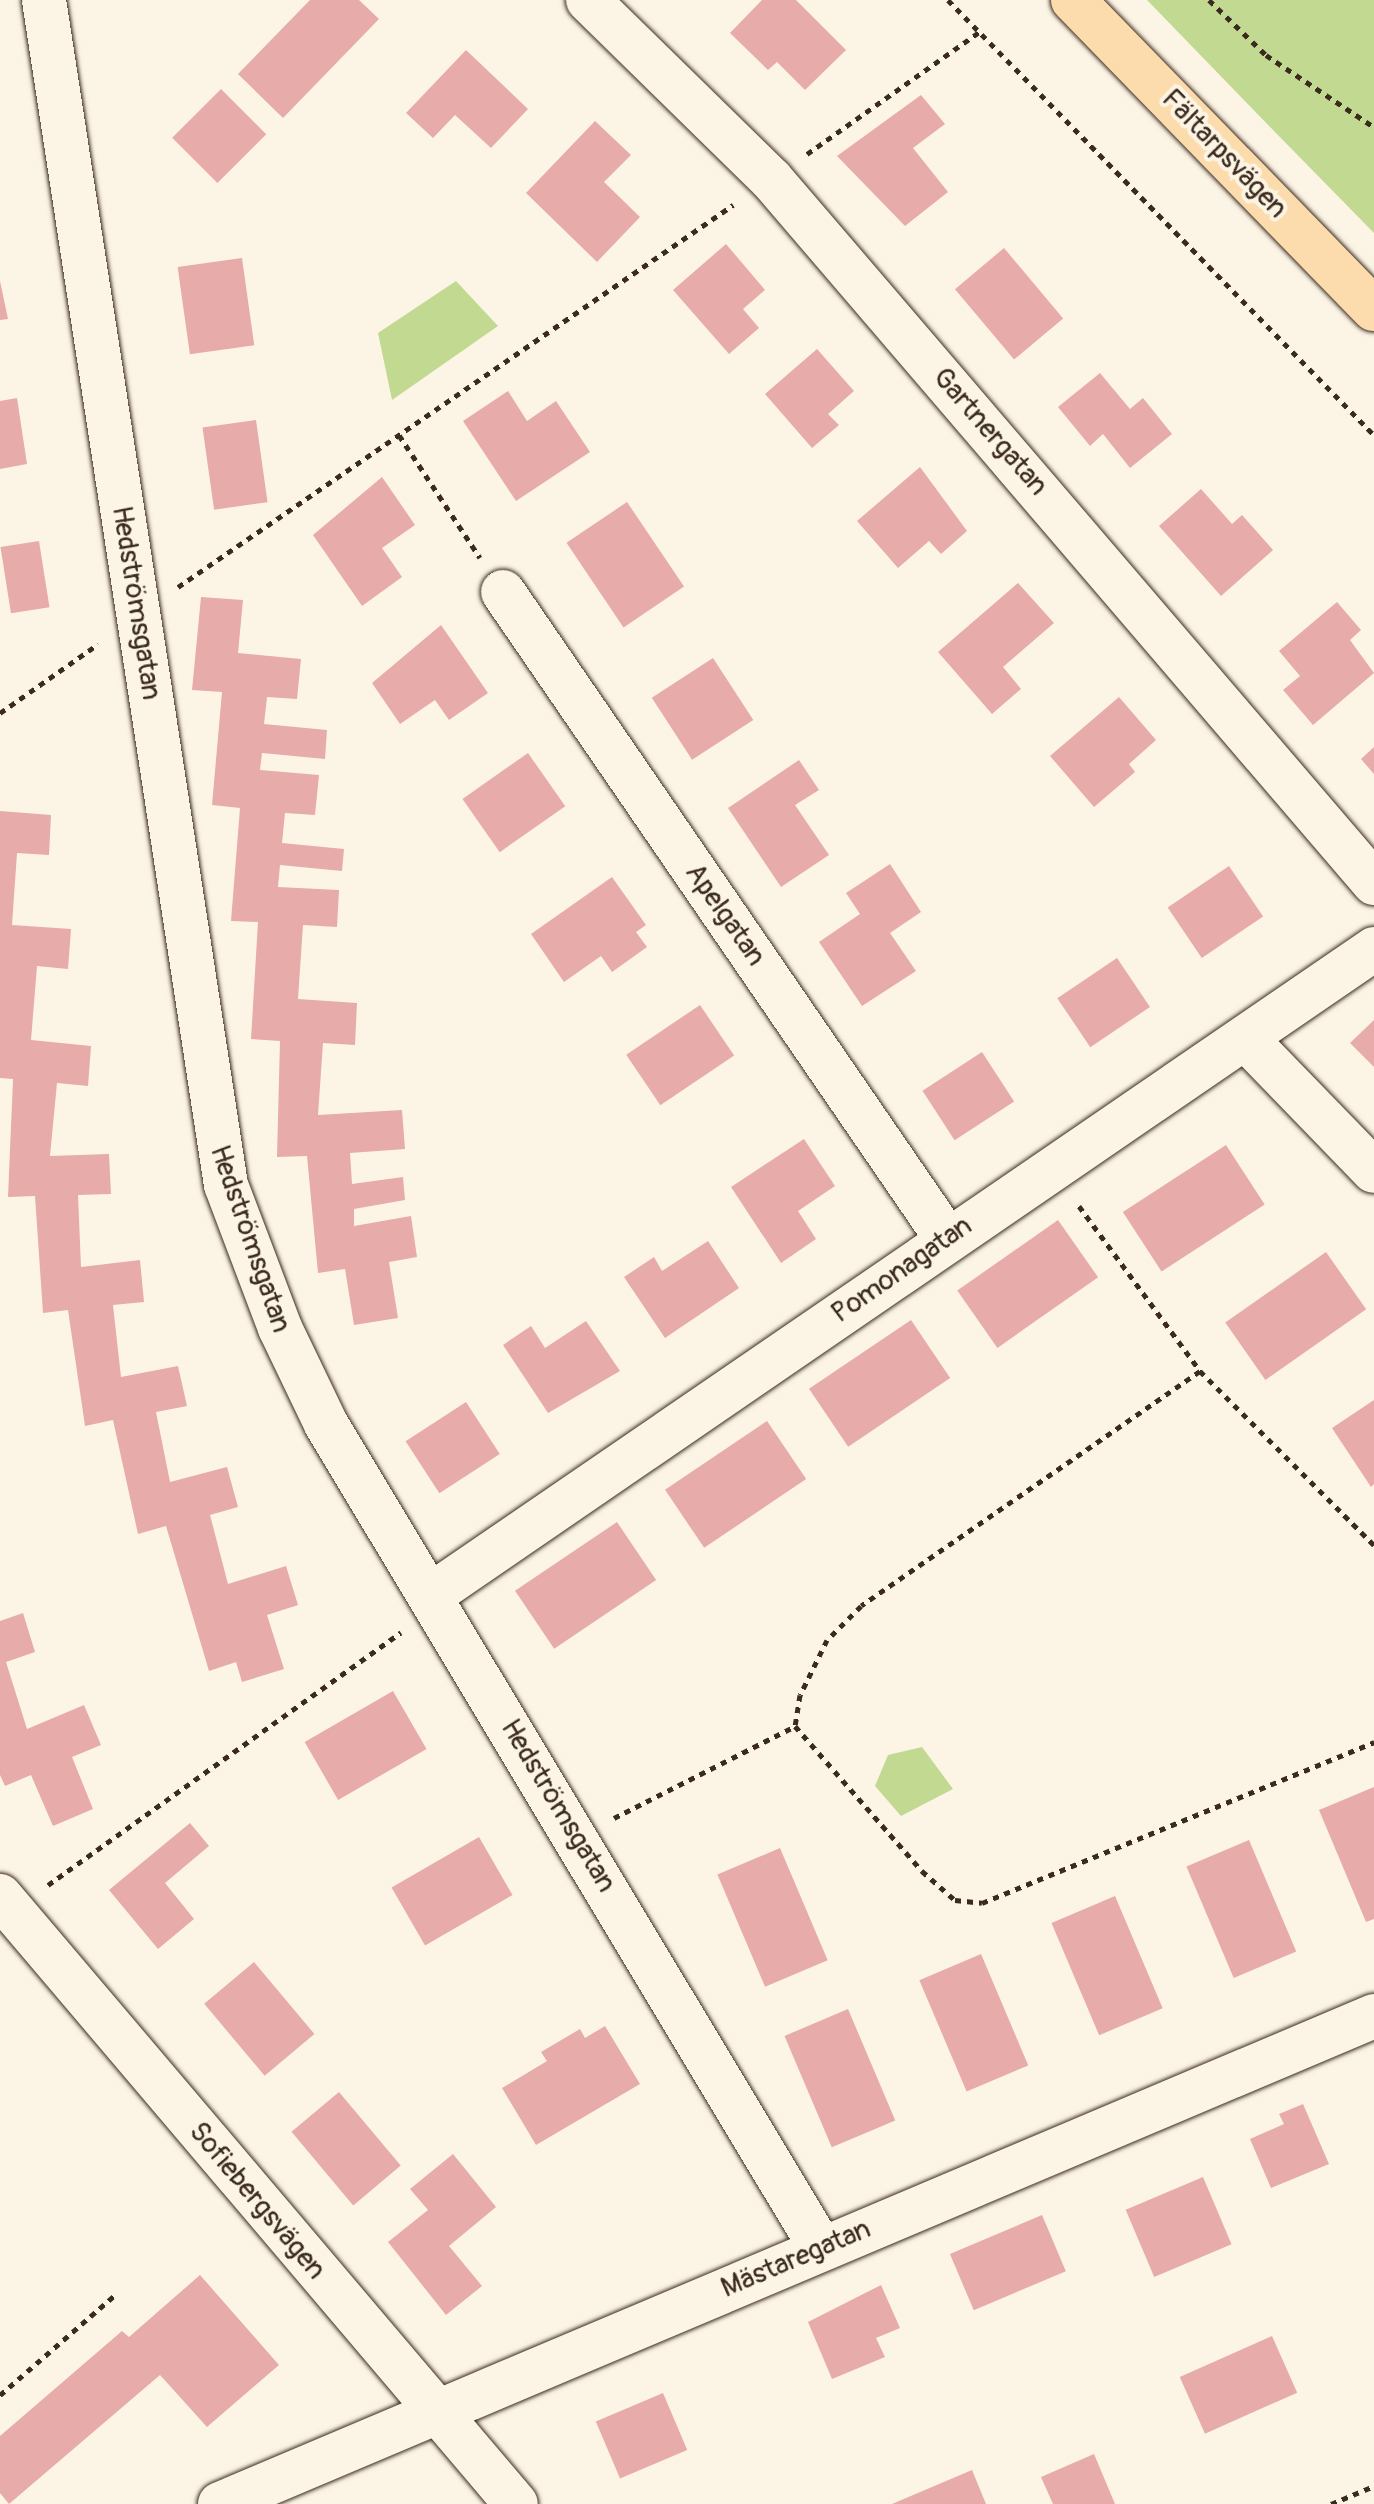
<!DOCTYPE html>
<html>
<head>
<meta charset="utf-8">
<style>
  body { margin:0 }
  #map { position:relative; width:1374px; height:2504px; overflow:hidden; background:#fcf5e5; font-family:Pangolin,sans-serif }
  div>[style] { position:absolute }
  .green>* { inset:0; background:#c1d990 }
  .building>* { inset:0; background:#e7aba9; transform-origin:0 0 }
  .path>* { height:5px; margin-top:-2.5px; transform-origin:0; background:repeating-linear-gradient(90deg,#3b2a1e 0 6px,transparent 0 12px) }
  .roads { filter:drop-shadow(0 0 2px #3b2a1e) drop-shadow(0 0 2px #3b2a1e) }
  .minor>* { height:44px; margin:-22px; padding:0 22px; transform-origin:22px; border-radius:22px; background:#fcf5e5 }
  .major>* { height:44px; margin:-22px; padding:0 22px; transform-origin:22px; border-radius:22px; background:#fcdcac }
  span { translate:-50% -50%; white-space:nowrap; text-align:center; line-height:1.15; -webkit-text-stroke:8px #fcf5e5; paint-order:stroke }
  .street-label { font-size:28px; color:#3b2a1e }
</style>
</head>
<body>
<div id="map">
  <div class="green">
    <i style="clip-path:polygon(1147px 0,1374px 0,1374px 233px,1274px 131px)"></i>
    <i style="clip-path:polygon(456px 281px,498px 326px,392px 400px,378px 333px)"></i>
    <i style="clip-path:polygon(922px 1747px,953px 1789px,901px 1816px,875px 1786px,888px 1755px)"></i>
  </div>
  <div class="building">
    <i style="clip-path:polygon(310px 0,359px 0,379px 19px,283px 118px,238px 74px)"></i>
    <i style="clip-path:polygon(762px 0,796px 0,846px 50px,805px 90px,777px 62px,768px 70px,730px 33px)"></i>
    <i style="clip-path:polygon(466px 50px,528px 109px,491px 148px,455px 115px,433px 138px,406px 113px)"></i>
    <i style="left:221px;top:89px;width:64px;height:69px;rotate:45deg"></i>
    <i style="clip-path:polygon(921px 95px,945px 124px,913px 148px,948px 192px,905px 226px,837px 156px)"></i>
    <i style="clip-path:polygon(595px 121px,631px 155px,604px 182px,640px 217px,597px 262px,526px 193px)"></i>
    <i style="clip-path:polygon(726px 244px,765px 290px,743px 309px,759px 328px,729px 354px,673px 290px)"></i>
    <i style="left:1004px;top:248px;width:92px;height:64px;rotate:50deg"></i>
    <i style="left:242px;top:258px;width:88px;height:65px;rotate:82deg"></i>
    <i style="clip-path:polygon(0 281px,8px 319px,0 320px)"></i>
    <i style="clip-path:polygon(817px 349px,854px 391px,828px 414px,839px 425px,812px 448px,765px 394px)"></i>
    <i style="clip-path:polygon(1100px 373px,1130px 409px,1143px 398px,1172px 434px,1130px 468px,1103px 434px,1090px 446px,1058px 407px)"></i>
    <i style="clip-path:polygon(508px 391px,527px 421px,556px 401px,590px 452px,516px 501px,463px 421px)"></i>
    <i style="clip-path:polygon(17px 398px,27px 464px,0 469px,0 401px)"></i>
    <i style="left:256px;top:420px;width:83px;height:54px;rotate:82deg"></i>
    <i style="clip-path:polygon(920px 467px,967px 531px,941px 554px,929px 541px,898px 568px,857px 521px)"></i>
    <i style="clip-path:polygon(382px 477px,415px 525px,382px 548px,402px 577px,362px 606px,313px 535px)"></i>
    <i style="clip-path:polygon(1201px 489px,1232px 524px,1242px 515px,1273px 550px,1221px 596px,1159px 526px)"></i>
    <i style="left:627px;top:502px;width:102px;height:73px;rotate:56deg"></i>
    <i style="left:39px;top:541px;width:67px;height:39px;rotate:81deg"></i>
    <i style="clip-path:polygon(1018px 583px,1054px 623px,1003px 667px,1021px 689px,992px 714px,938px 652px)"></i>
    <i style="clip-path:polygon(201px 597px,243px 600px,238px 653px,301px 659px,297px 699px,267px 697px,264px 724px,327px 730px,325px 759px,262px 753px,260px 770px,319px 775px,315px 815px,285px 813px,282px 843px,344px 849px,342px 871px,280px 865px,278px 887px,339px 890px,337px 927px,303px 925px,298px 999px,357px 1003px,355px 1045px,323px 1043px,318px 1115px,402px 1110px,405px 1149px,350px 1153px,352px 1184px,403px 1177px,405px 1200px,354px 1209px,354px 1226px,411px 1216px,417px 1257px,389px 1262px,398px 1318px,354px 1325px,345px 1269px,318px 1273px,307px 1156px,277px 1157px,280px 1041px,251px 1039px,258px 922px,231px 921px,240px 808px,212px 805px,222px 692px,192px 690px)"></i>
    <i style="clip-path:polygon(1337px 602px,1361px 630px,1350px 640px,1374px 673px,1313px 725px,1283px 690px,1300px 676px,1279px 651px)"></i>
    <i style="clip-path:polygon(441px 625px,488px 693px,449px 720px,435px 700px,400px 724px,372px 683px)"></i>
    <i style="left:713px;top:658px;width:74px;height:73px;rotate:57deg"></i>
    <i style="clip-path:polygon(1119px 697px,1156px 740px,1129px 764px,1135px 772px,1094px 807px,1050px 756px)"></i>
    <i style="clip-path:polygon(1374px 747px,1374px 774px,1361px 759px)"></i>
    <i style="left:528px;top:753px;width:65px;height:80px;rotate:55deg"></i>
    <i style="clip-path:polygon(799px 760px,819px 790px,795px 805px,829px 855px,781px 887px,728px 808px)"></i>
    <i style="clip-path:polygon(0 811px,51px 815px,49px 855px,17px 853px,12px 925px,71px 929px,68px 969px,37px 966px,31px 1040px,91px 1046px,88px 1086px,57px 1083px,50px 1156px,109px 1154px,111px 1194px,78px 1195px,81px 1267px,140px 1260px,144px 1302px,113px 1305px,121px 1377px,178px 1366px,187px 1406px,156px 1412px,170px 1482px,227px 1467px,238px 1507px,210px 1515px,228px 1584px,286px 1566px,298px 1605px,267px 1615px,284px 1669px,242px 1682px,236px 1662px,209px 1671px,166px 1526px,138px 1534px,113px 1420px,85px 1426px,68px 1310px,43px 1313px,35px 1196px,8px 1197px,13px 1079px,0 1078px)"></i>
    <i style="clip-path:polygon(890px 864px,921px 912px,890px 933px,916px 971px,862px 1006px,819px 942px,860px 914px,846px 893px)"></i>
    <i style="left:1229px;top:866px;width:61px;height:74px;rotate:56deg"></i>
    <i style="clip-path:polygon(612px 877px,646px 925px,636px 932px,647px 947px,612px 972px,601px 956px,564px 982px,531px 934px)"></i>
    <i style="left:1117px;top:958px;width:59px;height:72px;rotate:56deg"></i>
    <i style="left:700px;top:1005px;width:61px;height:89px;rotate:56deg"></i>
    <i style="clip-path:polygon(1374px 1020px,1374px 1067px,1350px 1043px)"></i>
    <i style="left:982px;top:1052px;width:59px;height:71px;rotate:57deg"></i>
    <i style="clip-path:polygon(804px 1139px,835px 1186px,798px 1211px,816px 1239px,781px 1263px,731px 1187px)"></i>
    <i style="left:1226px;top:1145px;width:71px;height:123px;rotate:57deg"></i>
    <i style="left:1058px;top:1220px;width:70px;height:123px;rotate:55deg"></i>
    <i style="clip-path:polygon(708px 1241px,739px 1288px,665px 1338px,624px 1277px,654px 1257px,662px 1271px)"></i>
    <i style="left:1326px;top:1252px;width:70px;height:123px;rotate:55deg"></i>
    <i style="left:911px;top:1320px;width:70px;height:123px;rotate:56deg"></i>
    <i style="clip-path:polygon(586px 1321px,620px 1371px,548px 1413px,503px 1345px,531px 1326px,545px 1348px)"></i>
    <i style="clip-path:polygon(1374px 1400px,1374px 1484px,1371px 1487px,1332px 1428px)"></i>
    <i style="left:466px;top:1402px;width:62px;height:72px;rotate:57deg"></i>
    <i style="left:767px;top:1421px;width:70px;height:123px;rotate:56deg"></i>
    <i style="left:617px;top:1522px;width:70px;height:123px;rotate:56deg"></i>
    <i style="clip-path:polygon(23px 1613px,35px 1652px,6px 1662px,27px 1729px,84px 1705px,101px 1745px,72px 1757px,93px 1809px,53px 1826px,31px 1775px,5px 1786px,0 1775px,0 1621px)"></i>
    <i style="left:393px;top:1691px;width:67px;height:102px;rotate:60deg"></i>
    <i style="clip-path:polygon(1374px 1787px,1374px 1919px,1366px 1922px,1319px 1810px)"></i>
    <i style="clip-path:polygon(190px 1823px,209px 1846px,165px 1883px,194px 1919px,158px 1949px,109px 1890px)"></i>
    <i style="left:479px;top:1837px;width:67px;height:101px;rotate:60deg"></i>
    <i style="left:1249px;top:1840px;width:121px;height:68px;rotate:67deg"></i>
    <i style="left:780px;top:1848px;width:122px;height:68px;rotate:67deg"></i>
    <i style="left:1115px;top:1896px;width:122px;height:69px;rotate:67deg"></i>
    <i style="left:981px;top:1954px;width:121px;height:67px;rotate:67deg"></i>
    <i style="left:254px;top:1962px;width:94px;height:65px;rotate:50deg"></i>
    <i style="left:848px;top:2009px;width:121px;height:69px;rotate:67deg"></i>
    <i style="clip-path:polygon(605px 2026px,640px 2084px,536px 2145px,502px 2088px,547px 2061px,541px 2052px,580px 2029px,585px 2038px)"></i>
    <i style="left:339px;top:2092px;width:96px;height:62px;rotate:50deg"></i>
    <i style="clip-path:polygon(1303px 2104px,1329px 2164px,1271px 2188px,1250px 2139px,1284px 2124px,1279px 2114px)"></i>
    <i style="clip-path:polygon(453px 2154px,496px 2207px,449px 2246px,482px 2286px,446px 2315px,388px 2242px,428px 2210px,410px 2189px)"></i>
    <i style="left:1203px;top:2177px;width:73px;height:84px;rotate:67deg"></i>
    <i style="left:1042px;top:2215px;width:61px;height:100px;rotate:67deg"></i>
    <i style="clip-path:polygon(200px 2275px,279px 2365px,207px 2427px,160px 2375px,9px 2504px,0 2493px,0 2436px,122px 2331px,129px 2337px)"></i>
    <i style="clip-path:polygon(881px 2285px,900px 2328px,876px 2338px,885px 2357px,832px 2379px,808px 2322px)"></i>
    <i style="left:1272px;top:2336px;width:62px;height:101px;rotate:66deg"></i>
    <i style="left:663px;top:2393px;width:62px;height:73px;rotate:67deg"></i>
    <i style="clip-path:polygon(1094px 2454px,1115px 2504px,1053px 2504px,1041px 2477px)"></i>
    <i style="clip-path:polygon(972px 2470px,986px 2504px,892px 2504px)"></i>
  </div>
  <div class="path">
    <i style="left:948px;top:0;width:609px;rotate:45.6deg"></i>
    <i style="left:1209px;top:0;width:79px;rotate:44deg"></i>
    <i style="left:1266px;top:55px;width:130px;rotate:33.7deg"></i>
    <i style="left:807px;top:154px;width:211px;rotate:-35.3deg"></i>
    <i style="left:399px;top:435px;width:147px;rotate:56.6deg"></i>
    <i style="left:178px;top:587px;width:674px;rotate:-34.54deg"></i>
    <i style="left:0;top:713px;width:120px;rotate:-35.1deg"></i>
    <i style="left:1079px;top:1206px;width:205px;rotate:53.7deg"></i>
    <i style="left:1200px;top:1371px;width:246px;rotate:45deg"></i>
    <i style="left:1200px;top:1371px;width:412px;rotate:145.3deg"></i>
    <i style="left:861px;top:1606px;width:48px;rotate:135deg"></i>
    <i style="left:827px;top:1640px;width:61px;rotate:116.1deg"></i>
    <i style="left:800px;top:1695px;width:31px;rotate:99deg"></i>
    <i style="left:795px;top:1726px;width:193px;rotate:48.8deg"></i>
    <i style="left:922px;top:1871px;width:44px;rotate:41.3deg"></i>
    <i style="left:955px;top:1900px;width:27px;rotate:6deg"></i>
    <i style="left:982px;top:1903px;width:424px;rotate:-22.3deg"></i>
    <i style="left:614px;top:1818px;width:203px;rotate:-26.9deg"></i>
    <i style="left:48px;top:1885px;width:434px;rotate:-35.6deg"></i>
    <i style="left:0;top:2395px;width:151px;rotate:-41deg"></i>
    <i style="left:1331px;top:2504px;width:47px;rotate:-22.7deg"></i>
  </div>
  <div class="roads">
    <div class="minor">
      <i style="left:44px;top:0;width:1199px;rotate:81.27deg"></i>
      <i style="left:226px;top:1185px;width:153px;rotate:69.3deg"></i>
      <i style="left:280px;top:1328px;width:106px;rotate:64.4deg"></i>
      <i style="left:326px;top:1424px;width:961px;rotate:59.01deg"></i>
      <i style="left:588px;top:0;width:256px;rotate:44.4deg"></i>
      <i style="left:771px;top:179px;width:927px;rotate:49.42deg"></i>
      <i style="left:503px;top:592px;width:785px;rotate:55.54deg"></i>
      <i style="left:1245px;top:1038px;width:185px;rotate:45.9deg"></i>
      <i style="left:431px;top:1595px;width:1143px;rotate:-34.41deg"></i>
      <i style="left:0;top:1896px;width:797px;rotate:49.68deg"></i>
      <i style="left:220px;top:2504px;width:1253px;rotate:-22.92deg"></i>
    </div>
    <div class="major">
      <i style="left:1073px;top:0;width:431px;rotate:45.8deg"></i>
    </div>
  </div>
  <div class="street-label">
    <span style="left:1224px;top:154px;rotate:46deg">Fältarpsvägen</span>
    <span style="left:990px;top:432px;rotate:49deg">Gartnergatan</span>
    <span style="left:136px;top:603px;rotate:81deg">Hedströmsgatan</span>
    <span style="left:725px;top:915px;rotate:55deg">Apelgatan</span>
    <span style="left:250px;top:1239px;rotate:71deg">Hedströmsgatan</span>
    <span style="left:902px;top:1270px;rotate:-35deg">Pomonagatan</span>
    <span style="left:558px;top:1806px;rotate:59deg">Hedströmsgatan</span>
    <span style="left:257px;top:2201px;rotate:50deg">Sofiebergsvägen</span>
    <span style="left:796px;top:2259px;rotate:-23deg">Mästaregatan</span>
  </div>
</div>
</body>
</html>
